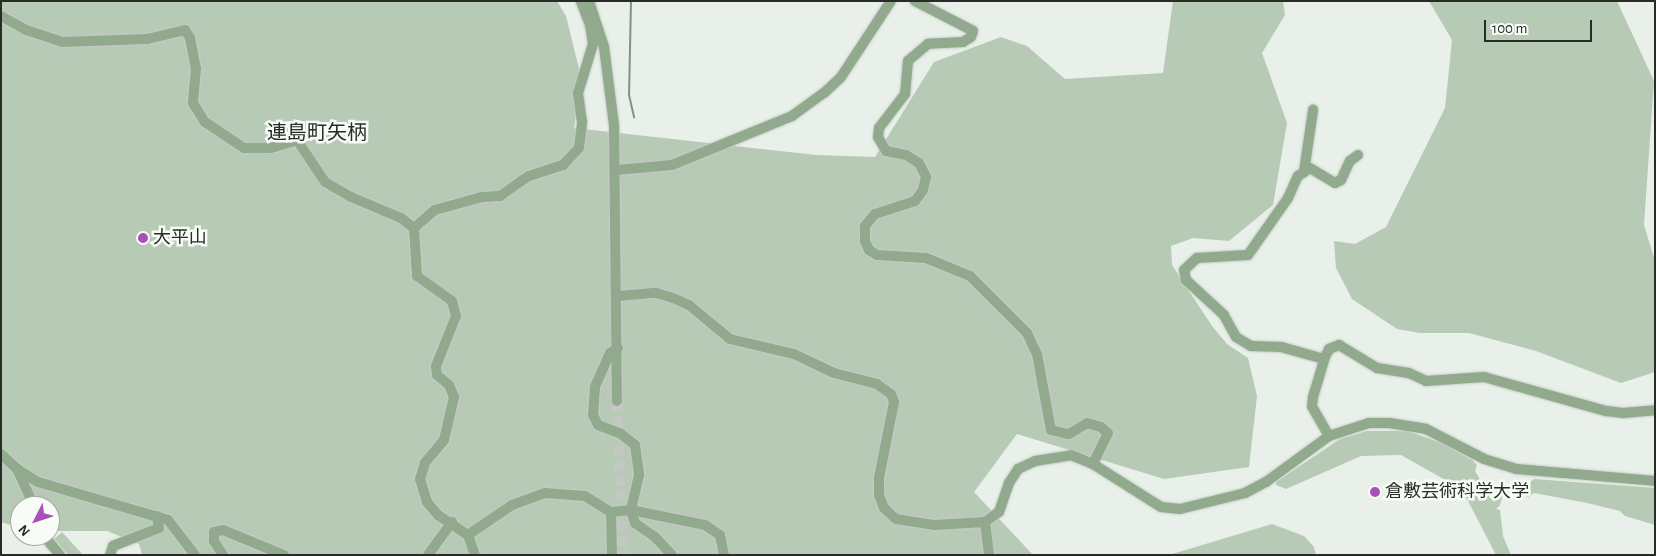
<!DOCTYPE html>
<html>
<head>
<meta charset="utf-8">
<style>
  body { margin:0 }
  #map { position:relative; width:1656px; height:556px; overflow:hidden; background:#e9efe9; font-family:"Alegreya Sans","Noto Sans JP",sans-serif }
  div>[style] { position:absolute }
  .green>* { inset:0; background:#b7cab5 }
  .stream>* { height:2px; margin:-1px; padding:0 1px; transform-origin:1px; border-radius:1px; background:#7e977c }
  .minor-tunnel>* { height:10px; margin-top:-5px; transform-origin:0; background:repeating-linear-gradient(90deg,#c3c8c3 0 10px,transparent 0 15px) }
  .roads { filter:drop-shadow(0 0 1px #c6ccc6) drop-shadow(0 0 1px #c6ccc6) }
  .minor>* { height:10px; margin:-5px; padding:0 5px; transform-origin:5px; border-radius:5px; background:#91aa8e }
  .dots>* { width:14px; height:14px; translate:-50% -50%; box-sizing:border-box; border:2px solid #f7fcf6; border-radius:50% }
  span { translate:-50% -50%; white-space:nowrap; text-align:center; line-height:1.15; -webkit-text-stroke:5px #f7fcf6; paint-order:stroke }
  .poi-label { font-size:18px; color:#292b29 }
  .left { translate:0 -50%; text-align:left }
  .quarter-label { font-size:20px; color:#292b29 }
  .frame { position:absolute; inset:0; border:2px solid #292b29; pointer-events:none }
  .north { position:absolute; left:10px; top:496px; width:50px; height:50px; box-sizing:border-box; background:#f7fcf6; border:1px solid #a5a8a4; border-radius:50%; rotate:229deg; font-size:14px; font-weight:700; line-height:20px; text-align:center; color:#292b29 }
  .north::after { content:''; display:block; margin:auto; width:18px; height:22px; background:#a84fbb; clip-path:polygon(50% 0,100% 100%,50% 72%,0 100%) }
  .scale { position:absolute; left:1484px; top:20px; width:108px; height:22px; box-sizing:border-box; border:2px solid #292b29; border-top:0; padding-left:6px; font-size:15px; line-height:18px; white-space:nowrap; color:#292b29; -webkit-text-stroke:4px #f7fcf6; paint-order:stroke }
</style>
</head>
<body>
<div id="map">
  <div class="green">
    <i style="clip-path:polygon(1px 1px,557px 1px,566px 16px,581px 77px,574px 128px,816px 155px,875px 157px,934px 62px,1001px 37px,1027px 46px,1065px 79px,1163px 73px,1173px 1px,1283px 1px,1285px 15px,1262px 53px,1287px 123px,1273px 205px,1229px 241px,1193px 238px,1171px 246px,1172px 265px,1212px 326px,1227px 344px,1248px 358px,1257px 396px,1249px 467px,1164px 479px,1017px 434px,974px 492px,1033px 555px,142px 555px,139px 544px,107px 531px,50px 531px,50px 506px,20px 506px,20px 528px,1px 522px)"></i>
    <i style="clip-path:polygon(1429px 1px,1617px 1px,1654px 81px,1644px 225px,1655px 261px,1655px 372px,1621px 383px,1536px 351px,1469px 333px,1420px 333px,1397px 329px,1352px 299px,1336px 268px,1334px 241px,1355px 244px,1386px 227px,1445px 108px,1452px 40px)"></i>
    <i style="clip-path:polygon(1367px 431px,1407px 431px,1442px 443px,1472px 460px,1477px 465px,1475px 471px,1492px 500px,1499px 500px,1504px 490px,1500px 505px,1496px 509px,1500px 510px,1503px 536px,1511px 555px,1496px 555px,1467px 499px,1449px 482px,1401px 455px,1361px 456px,1286px 489px,1276px 485px,1276px 482px,1340px 439px)"></i>
    <i style="clip-path:polygon(1534px 479px,1655px 488px,1655px 525px,1625px 516px,1620px 511px,1587px 503px,1534px 493px,1528px 497px,1519px 490px)"></i>
    <i style="clip-path:polygon(1272px 524px,1304px 536px,1314px 547px,1316px 555px,1169px 555px)"></i>
    <i style="clip-path:polygon(62px 532px,83px 555px,68px 555px,54px 539px)"></i>
  </div>
  <div class="stream">
    <i style="left:631px;top:1px;width:94px;rotate:91.2deg"></i>
    <i style="left:629px;top:95px;width:23px;rotate:77deg"></i>
  </div>
  <div class="minor-tunnel">
    <i style="left:617px;top:401px;width:154px;rotate:87.8deg"></i>
  </div>
  <div class="roads">
    <div class="minor">
      <i style="left:589px;top:1px;width:48px;rotate:71.9deg"></i>
      <i style="left:604px;top:47px;width:79px;rotate:82.7deg"></i>
      <i style="left:614px;top:125px;width:276px;rotate:89.4deg"></i>
      <i style="left:915px;top:1px;width:65px;rotate:27.3deg"></i>
      <i style="left:973px;top:31px;width:6px;rotate:108deg"></i>
      <i style="left:971px;top:37px;width:9px;rotate:148deg"></i>
      <i style="left:963px;top:42px;width:35px;rotate:177deg"></i>
      <i style="left:928px;top:44px;width:26px;rotate:140deg"></i>
      <i style="left:908px;top:61px;width:33px;rotate:95deg"></i>
      <i style="left:905px;top:94px;width:43px;rotate:127.4deg"></i>
      <i style="left:879px;top:128px;width:9px;rotate:96deg"></i>
      <i style="left:878px;top:137px;width:16px;rotate:60deg"></i>
      <i style="left:886px;top:151px;width:20px;rotate:11deg"></i>
      <i style="left:906px;top:155px;width:15px;rotate:32deg"></i>
      <i style="left:919px;top:163px;width:16px;rotate:63deg"></i>
      <i style="left:926px;top:177px;width:13px;rotate:103deg"></i>
      <i style="left:923px;top:190px;width:14px;rotate:126deg"></i>
      <i style="left:915px;top:201px;width:42px;rotate:162deg"></i>
      <i style="left:875px;top:214px;width:16px;rotate:130deg"></i>
      <i style="left:865px;top:226px;width:15px;rotate:90deg"></i>
      <i style="left:865px;top:241px;width:10px;rotate:66deg"></i>
      <i style="left:869px;top:250px;width:9px;rotate:32deg"></i>
      <i style="left:877px;top:255px;width:49px;rotate:3.5deg"></i>
      <i style="left:926px;top:258px;width:48px;rotate:22.2deg"></i>
      <i style="left:970px;top:276px;width:81px;rotate:45deg"></i>
      <i style="left:1027px;top:333px;width:23px;rotate:65deg"></i>
      <i style="left:1037px;top:354px;width:77px;rotate:79.6deg"></i>
      <i style="left:1051px;top:430px;width:18px;rotate:13deg"></i>
      <i style="left:1069px;top:434px;width:21px;rotate:-31deg"></i>
      <i style="left:1087px;top:423px;width:15px;rotate:16deg"></i>
      <i style="left:1101px;top:427px;width:9px;rotate:41deg"></i>
      <i style="left:1108px;top:433px;width:34px;rotate:116deg"></i>
      <i style="left:1px;top:16px;width:29px;rotate:29deg"></i>
      <i style="left:26px;top:30px;width:38px;rotate:18deg"></i>
      <i style="left:62px;top:42px;width:85px;rotate:-2deg"></i>
      <i style="left:147px;top:39px;width:39px;rotate:-13deg"></i>
      <i style="left:185px;top:30px;width:9px;rotate:58deg"></i>
      <i style="left:190px;top:38px;width:31px;rotate:79deg"></i>
      <i style="left:196px;top:68px;width:35px;rotate:95deg"></i>
      <i style="left:193px;top:103px;width:22px;rotate:58deg"></i>
      <i style="left:205px;top:122px;width:47px;rotate:33.7deg"></i>
      <i style="left:244px;top:148px;width:27px"></i>
      <i style="left:271px;top:148px;width:27px;rotate:-17deg"></i>
      <i style="left:297px;top:140px;width:50px;rotate:56.3deg"></i>
      <i style="left:325px;top:182px;width:30px;rotate:30deg"></i>
      <i style="left:351px;top:197px;width:54px;rotate:22.8deg"></i>
      <i style="left:401px;top:218px;width:16px;rotate:38deg"></i>
      <i style="left:414px;top:228px;width:48px;rotate:86.4deg"></i>
      <i style="left:417px;top:276px;width:43px;rotate:35.5deg"></i>
      <i style="left:452px;top:301px;width:16px;rotate:75deg"></i>
      <i style="left:456px;top:316px;width:54px;rotate:111.8deg"></i>
      <i style="left:436px;top:366px;width:9px;rotate:84deg"></i>
      <i style="left:437px;top:375px;width:16px;rotate:40deg"></i>
      <i style="left:449px;top:385px;width:13px;rotate:67deg"></i>
      <i style="left:454px;top:397px;width:44px;rotate:103.1deg"></i>
      <i style="left:444px;top:440px;width:30px;rotate:130deg"></i>
      <i style="left:425px;top:463px;width:17px;rotate:107deg"></i>
      <i style="left:420px;top:479px;width:24px;rotate:73deg"></i>
      <i style="left:427px;top:502px;width:17px;rotate:50deg"></i>
      <i style="left:438px;top:515px;width:36px;rotate:34deg"></i>
      <i style="left:468px;top:535px;width:21px;rotate:71deg"></i>
      <i style="left:617px;top:170px;width:55px;rotate:-5.2deg"></i>
      <i style="left:672px;top:165px;width:130px;rotate:-22.2deg"></i>
      <i style="left:792px;top:116px;width:39px;rotate:-36deg"></i>
      <i style="left:824px;top:93px;width:23px;rotate:-43deg"></i>
      <i style="left:841px;top:77px;width:91px;rotate:-56.7deg"></i>
      <i style="left:1304px;top:172px;width:63px;rotate:-81.7deg"></i>
      <i style="left:414px;top:228px;width:28px;rotate:-41deg"></i>
      <i style="left:435px;top:210px;width:49px;rotate:-15.5deg"></i>
      <i style="left:482px;top:197px;width:18px;rotate:-3deg"></i>
      <i style="left:500px;top:196px;width:35px;rotate:-35deg"></i>
      <i style="left:529px;top:176px;width:36px;rotate:-18deg"></i>
      <i style="left:563px;top:165px;width:23px;rotate:-47deg"></i>
      <i style="left:579px;top:148px;width:26px;rotate:-83deg"></i>
      <i style="left:582px;top:122px;width:29px;rotate:-98deg"></i>
      <i style="left:578px;top:93px;width:51px;rotate:-73deg"></i>
      <i style="left:593px;top:44px;width:19px;rotate:-99deg"></i>
      <i style="left:590px;top:25px;width:26px;rotate:-111deg"></i>
      <i style="left:618px;top:296px;width:38px;rotate:-5deg"></i>
      <i style="left:656px;top:293px;width:18px;rotate:16deg"></i>
      <i style="left:673px;top:298px;width:17px;rotate:24deg"></i>
      <i style="left:689px;top:305px;width:53px;rotate:39.7deg"></i>
      <i style="left:730px;top:339px;width:66px;rotate:13.2deg"></i>
      <i style="left:794px;top:354px;width:44px;rotate:25.4deg"></i>
      <i style="left:834px;top:373px;width:44px;rotate:14.3deg"></i>
      <i style="left:877px;top:384px;width:17px;rotate:36deg"></i>
      <i style="left:891px;top:394px;width:9px;rotate:69deg"></i>
      <i style="left:894px;top:402px;width:77px;rotate:101.2deg"></i>
      <i style="left:879px;top:478px;width:17px;rotate:90deg"></i>
      <i style="left:879px;top:495px;width:14px;rotate:69deg"></i>
      <i style="left:884px;top:508px;width:16px;rotate:43deg"></i>
      <i style="left:896px;top:519px;width:39px;rotate:9deg"></i>
      <i style="left:935px;top:525px;width:50px;rotate:-3.4deg"></i>
      <i style="left:985px;top:522px;width:17px;rotate:-36deg"></i>
      <i style="left:999px;top:512px;width:31px;rotate:-71deg"></i>
      <i style="left:1009px;top:483px;width:17px;rotate:-57deg"></i>
      <i style="left:1018px;top:469px;width:19px;rotate:-25deg"></i>
      <i style="left:1035px;top:461px;width:36px;rotate:-9deg"></i>
      <i style="left:1071px;top:455px;width:24px;rotate:22deg"></i>
      <i style="left:1093px;top:464px;width:80px;rotate:32.3deg"></i>
      <i style="left:1161px;top:507px;width:19px;rotate:6deg"></i>
      <i style="left:1180px;top:509px;width:67px;rotate:-13.8deg"></i>
      <i style="left:1245px;top:493px;width:24px;rotate:-28deg"></i>
      <i style="left:1266px;top:482px;width:78px;rotate:-36.1deg"></i>
      <i style="left:1329px;top:436px;width:42px;rotate:-18deg"></i>
      <i style="left:1369px;top:423px;width:20px"></i>
      <i style="left:1389px;top:423px;width:37px;rotate:9deg"></i>
      <i style="left:1426px;top:429px;width:65px;rotate:27.3deg"></i>
      <i style="left:1484px;top:459px;width:34px;rotate:17deg"></i>
      <i style="left:1516px;top:469px;width:140px;rotate:4.9deg"></i>
      <i style="left:618px;top:348px;width:9px;rotate:148deg"></i>
      <i style="left:610px;top:353px;width:37px;rotate:114deg"></i>
      <i style="left:595px;top:387px;width:28px;rotate:94deg"></i>
      <i style="left:593px;top:415px;width:11px;rotate:63deg"></i>
      <i style="left:598px;top:425px;width:25px;rotate:21deg"></i>
      <i style="left:621px;top:434px;width:18px;rotate:38deg"></i>
      <i style="left:635px;top:445px;width:30px;rotate:82deg"></i>
      <i style="left:639px;top:475px;width:36px;rotate:103deg"></i>
      <i style="left:631px;top:510px;width:14px;rotate:73deg"></i>
      <i style="left:635px;top:523px;width:24px;rotate:35deg"></i>
      <i style="left:655px;top:537px;width:25px;rotate:47deg"></i>
      <i style="left:1324px;top:359px;width:45px;rotate:-164.4deg"></i>
      <i style="left:1281px;top:347px;width:30px;rotate:-178deg"></i>
      <i style="left:1251px;top:346px;width:17px;rotate:-149deg"></i>
      <i style="left:1236px;top:337px;width:25px;rotate:-119deg"></i>
      <i style="left:1224px;top:315px;width:52px;rotate:-137.4deg"></i>
      <i style="left:1186px;top:280px;width:10px;rotate:-101deg"></i>
      <i style="left:1184px;top:270px;width:18px;rotate:-43deg"></i>
      <i style="left:1197px;top:258px;width:51px;rotate:-3.4deg"></i>
      <i style="left:1248px;top:255px;width:70px;rotate:-54.9deg"></i>
      <i style="left:1288px;top:198px;width:24px;rotate:-66deg"></i>
      <i style="left:1298px;top:176px;width:14px;rotate:-34deg"></i>
      <i style="left:1310px;top:168px;width:29px;rotate:31deg"></i>
      <i style="left:1335px;top:183px;width:7px;rotate:-27deg"></i>
      <i style="left:1341px;top:180px;width:21px;rotate:-65deg"></i>
      <i style="left:1350px;top:161px;width:10px;rotate:-37deg"></i>
      <i style="left:1329px;top:436px;width:34px;rotate:-120deg"></i>
      <i style="left:1312px;top:406px;width:9px;rotate:-84deg"></i>
      <i style="left:1313px;top:397px;width:42px;rotate:-73.3deg"></i>
      <i style="left:1325px;top:357px;width:9px;rotate:-63deg"></i>
      <i style="left:1329px;top:349px;width:11px;rotate:-22deg"></i>
      <i style="left:1339px;top:345px;width:44px;rotate:31.2deg"></i>
      <i style="left:1377px;top:368px;width:32px;rotate:9deg"></i>
      <i style="left:1409px;top:373px;width:19px;rotate:25deg"></i>
      <i style="left:1426px;top:381px;width:58px;rotate:-3.9deg"></i>
      <i style="left:1484px;top:377px;width:127px;rotate:15.6deg"></i>
      <i style="left:1606px;top:411px;width:17px;rotate:7deg"></i>
      <i style="left:1623px;top:413px;width:32px;rotate:-5deg"></i>
      <i style="left:1px;top:454px;width:22px;rotate:43deg"></i>
      <i style="left:17px;top:469px;width:41px;rotate:65.3deg"></i>
      <i style="left:17px;top:469px;width:25px;rotate:32deg"></i>
      <i style="left:38px;top:482px;width:135px;rotate:16.3deg"></i>
      <i style="left:168px;top:520px;width:44px;rotate:52.4deg"></i>
      <i style="left:985px;top:522px;width:33px;rotate:83deg"></i>
      <i style="left:468px;top:535px;width:53px;rotate:-34.3deg"></i>
      <i style="left:512px;top:505px;width:35px;rotate:-20deg"></i>
      <i style="left:545px;top:493px;width:40px;rotate:4.3deg"></i>
      <i style="left:585px;top:496px;width:31px;rotate:32deg"></i>
      <i style="left:44px;top:536px;width:25px;rotate:50deg"></i>
      <i style="left:110px;top:555px;width:9px;rotate:-72deg"></i>
      <i style="left:113px;top:546px;width:49px;rotate:-21.4deg"></i>
      <i style="left:159px;top:528px;width:12px;rotate:-99deg"></i>
      <i style="left:223px;top:555px;width:17px;rotate:-123deg"></i>
      <i style="left:214px;top:541px;width:9px;rotate:-90deg"></i>
      <i style="left:214px;top:532px;width:9px;rotate:-13deg"></i>
      <i style="left:223px;top:530px;width:66px;rotate:22.3deg"></i>
      <i style="left:428px;top:555px;width:41px;rotate:-54deg"></i>
      <i style="left:612px;top:555px;width:43px;rotate:-91.3deg"></i>
      <i style="left:611px;top:512px;width:20px;rotate:-6deg"></i>
      <i style="left:631px;top:510px;width:76px;rotate:11.5deg"></i>
      <i style="left:705px;top:525px;width:18px;rotate:34deg"></i>
      <i style="left:720px;top:535px;width:20px;rotate:79deg"></i>
    </div>
  </div>
  <div class="dots">
    <i style="left:143px;top:238px;background:#a84fbb"></i>
    <i style="left:1375px;top:492px;background:#a84fbb"></i>
  </div>
  <div class="poi-label">
    <span class="left" style="left:153px;top:238px">大平山</span>
    <span class="left" style="left:1385px;top:492px">倉敷芸術科学大学</span>
  </div>
  <div class="quarter-label">
    <span style="left:317px;top:133px">連島町矢柄</span>
  </div>
  <div class="frame"></div>
  <div class="north">N</div>
  <div class="scale">100 m</div>
</div>
</body>
</html>
